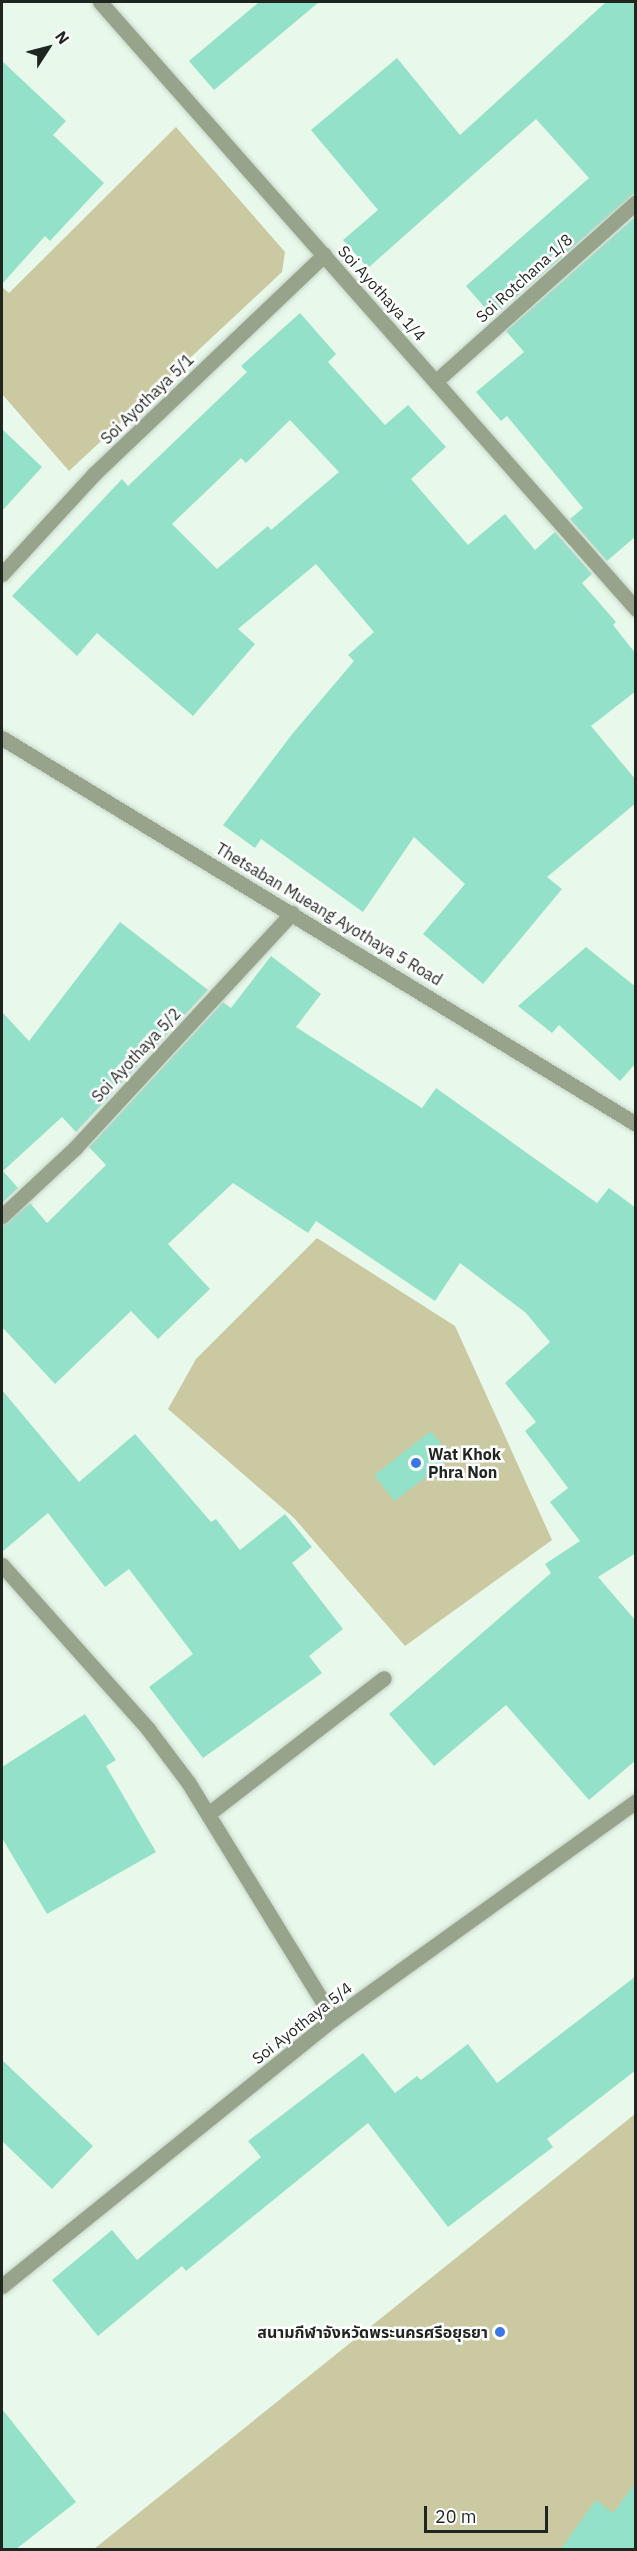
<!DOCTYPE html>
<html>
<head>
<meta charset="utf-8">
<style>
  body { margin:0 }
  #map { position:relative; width:637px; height:2551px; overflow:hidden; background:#e8f9eb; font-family:"IBM Plex Sans","Noto Sans Thai",sans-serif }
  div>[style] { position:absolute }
  .green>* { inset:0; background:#cbc9a2 }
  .building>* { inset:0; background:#94e1c9; transform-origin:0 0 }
  .roads { filter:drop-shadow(0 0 2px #c4d3c6) drop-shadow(0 0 2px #c4d3c6) }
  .minor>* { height:15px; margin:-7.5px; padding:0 7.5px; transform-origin:7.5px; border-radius:7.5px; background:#97a38a }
  .dots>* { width:16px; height:16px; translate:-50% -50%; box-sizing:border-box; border:3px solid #fff; border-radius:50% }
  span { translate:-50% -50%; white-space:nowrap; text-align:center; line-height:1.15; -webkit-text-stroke:5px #fff; paint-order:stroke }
  .street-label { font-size:16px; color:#1f2620 }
  .poi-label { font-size:16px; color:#1f2620; font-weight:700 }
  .left { translate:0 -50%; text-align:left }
  .right { translate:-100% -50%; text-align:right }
  .frame { position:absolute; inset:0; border:3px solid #1f2620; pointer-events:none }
  .north { position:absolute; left:18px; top:18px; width:60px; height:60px; -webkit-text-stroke:4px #fff; paint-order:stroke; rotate:54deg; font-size:16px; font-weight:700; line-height:24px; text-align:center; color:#1f2620 }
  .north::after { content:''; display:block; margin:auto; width:21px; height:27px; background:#1f2620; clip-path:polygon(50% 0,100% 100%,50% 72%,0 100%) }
  .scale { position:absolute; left:424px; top:2506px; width:124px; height:27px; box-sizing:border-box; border:3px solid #1f2620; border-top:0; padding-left:8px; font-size:18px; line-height:21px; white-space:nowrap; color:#1f2620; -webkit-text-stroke:4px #fff; paint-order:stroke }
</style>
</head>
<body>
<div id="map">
  <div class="green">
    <i style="clip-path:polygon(176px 127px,285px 252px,282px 272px,69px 471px,2px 394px,2px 287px,9px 293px)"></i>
    <i style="clip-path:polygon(317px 1238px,455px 1326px,552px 1540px,405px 1646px,294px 1518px,168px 1409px,196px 1359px)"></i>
    <i style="clip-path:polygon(635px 2114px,635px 2549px,94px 2549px)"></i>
  </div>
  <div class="building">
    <i style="clip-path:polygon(259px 2px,319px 2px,214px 90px,189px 61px)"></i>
    <i style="clip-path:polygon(606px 2px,636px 2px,636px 192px,493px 317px,466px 286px,589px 178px,536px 119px,368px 268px,343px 240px,378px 210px,311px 130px,397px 58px,460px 135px)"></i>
    <i style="clip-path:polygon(2px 61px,66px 121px,53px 135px,104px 183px,50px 241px,45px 236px,2px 284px)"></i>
    <i style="clip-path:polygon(636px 216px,636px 536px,607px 561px,570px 519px,583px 508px,507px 416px,501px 421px,476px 392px,524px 352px,506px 331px)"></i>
    <i style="clip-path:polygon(evenodd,300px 313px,336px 354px,328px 362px,385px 425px,408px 405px,446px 447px,411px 479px,468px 545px,505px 514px,535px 550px,555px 532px,592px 574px,582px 583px,616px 622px,613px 625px,636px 654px,636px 691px,591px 726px,636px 780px,636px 803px,547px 877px,562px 889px,483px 984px,423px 934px,465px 884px,414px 837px,363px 912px,261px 839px,255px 848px,223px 825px,293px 733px,354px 661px,348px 655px,374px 632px,316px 564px,238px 629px,255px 644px,193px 716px,97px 633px,77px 656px,12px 596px,122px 479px,128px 486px,247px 372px,241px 366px,300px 313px,290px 420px,339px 472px,271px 530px,268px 526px,217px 569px,172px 524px,241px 458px,246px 463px,290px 420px)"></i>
    <i style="clip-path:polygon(2px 429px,42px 467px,2px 511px)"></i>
    <i style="clip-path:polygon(120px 922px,208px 990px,76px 1132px,62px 1117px,3px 1171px,18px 1188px,2px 1203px,2px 1012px,29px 1041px)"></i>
    <i style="clip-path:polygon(586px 947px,636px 987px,636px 1063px,620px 1081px,559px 1025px,552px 1033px,518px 1006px)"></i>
    <i style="clip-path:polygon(271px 956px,321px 994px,296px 1027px,422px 1108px,436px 1088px,597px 1203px,609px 1188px,636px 1208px,636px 1553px,598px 1577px,636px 1621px,636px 1760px,589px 1800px,506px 1705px,434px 1766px,389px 1714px,551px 1573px,545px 1564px,580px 1541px,550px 1502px,568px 1488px,525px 1431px,536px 1422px,505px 1383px,550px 1342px,526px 1313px,460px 1263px,435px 1301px,316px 1221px,308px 1233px,233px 1183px,168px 1244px,210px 1289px,158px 1339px,131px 1311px,55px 1384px,2px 1327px,2px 1225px,30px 1203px,47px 1223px,106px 1165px,89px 1147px,223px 1002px,231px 1008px)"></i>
    <i style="clip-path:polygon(2px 1390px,79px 1482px,135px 1434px,211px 1522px,216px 1519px,240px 1550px,285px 1514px,312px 1547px,292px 1563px,343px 1629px,309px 1656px,322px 1673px,203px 1758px,149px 1687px,193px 1654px,129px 1569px,105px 1587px,48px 1513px,2px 1552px)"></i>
    <i style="left:431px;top:1431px;width:33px;height:72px;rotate:52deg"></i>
    <i style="clip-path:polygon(85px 1714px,116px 1760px,106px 1766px,156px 1852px,47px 1914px,2px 1838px,2px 1767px)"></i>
    <i style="clip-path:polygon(636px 1976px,636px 2070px,547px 2139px,553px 2147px,448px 2227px,368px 2123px,186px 2271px,182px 2266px,98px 2336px,52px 2280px,112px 2230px,137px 2260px,261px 2157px,248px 2141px,363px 2053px,395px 2093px,417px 2076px,421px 2080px,468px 2044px,497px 2083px)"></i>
    <i style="clip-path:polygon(2px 2060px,93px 2146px,52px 2189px,2px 2141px)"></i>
    <i style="clip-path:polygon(2px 2409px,76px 2502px,15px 2550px,2px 2550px)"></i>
    <i style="clip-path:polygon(636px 2482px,636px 2550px,560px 2550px,596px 2500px,613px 2513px)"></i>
  </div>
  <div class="roads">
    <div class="minor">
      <i style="left:100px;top:2px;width:810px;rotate:48.55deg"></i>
      <i style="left:436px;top:381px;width:268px;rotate:-41.8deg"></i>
      <i style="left:2px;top:574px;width:136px;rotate:-47.4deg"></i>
      <i style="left:94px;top:474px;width:318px;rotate:-43.6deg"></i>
      <i style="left:2px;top:738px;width:742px;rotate:31.33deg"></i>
      <i style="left:2px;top:1216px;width:100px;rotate:-43deg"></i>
      <i style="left:75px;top:1148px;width:320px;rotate:-47.3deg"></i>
      <i style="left:2px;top:1565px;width:220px;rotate:48.3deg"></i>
      <i style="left:148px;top:1729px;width:66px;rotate:53deg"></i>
      <i style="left:188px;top:1782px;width:278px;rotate:58.5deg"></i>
      <i style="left:208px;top:1814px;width:222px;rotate:-37.7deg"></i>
      <i style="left:2px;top:2286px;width:425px;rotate:-38.9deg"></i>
      <i style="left:333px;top:2019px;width:373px;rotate:-35.7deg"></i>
    </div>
  </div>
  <div class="dots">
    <i style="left:416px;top:1463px;background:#3c76e5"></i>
    <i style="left:500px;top:2332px;background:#3c76e5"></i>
  </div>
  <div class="street-label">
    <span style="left:524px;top:278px;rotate:-42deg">Soi Rotchana 1/8</span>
    <span style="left:382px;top:293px;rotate:48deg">Soi Ayothaya 1/4</span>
    <span style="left:147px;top:399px;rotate:-44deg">Soi Ayothaya 5/1</span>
    <span style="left:329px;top:914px;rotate:31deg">Thetsaban Mueang Ayothaya 5 Road</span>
    <span style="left:136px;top:1055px;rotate:-47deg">Soi Ayothaya 5/2</span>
    <span style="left:302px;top:2023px;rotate:-38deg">Soi Ayothaya 5/4</span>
  </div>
  <div class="poi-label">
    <span class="left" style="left:428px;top:1463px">Wat Khok<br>Phra Non</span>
    <span class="right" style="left:488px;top:2332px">สนามกีฬาจังหวัดพระนครศรีอยุธยา</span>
  </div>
  <div class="frame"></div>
  <div class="north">N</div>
  <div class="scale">20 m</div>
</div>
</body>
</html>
